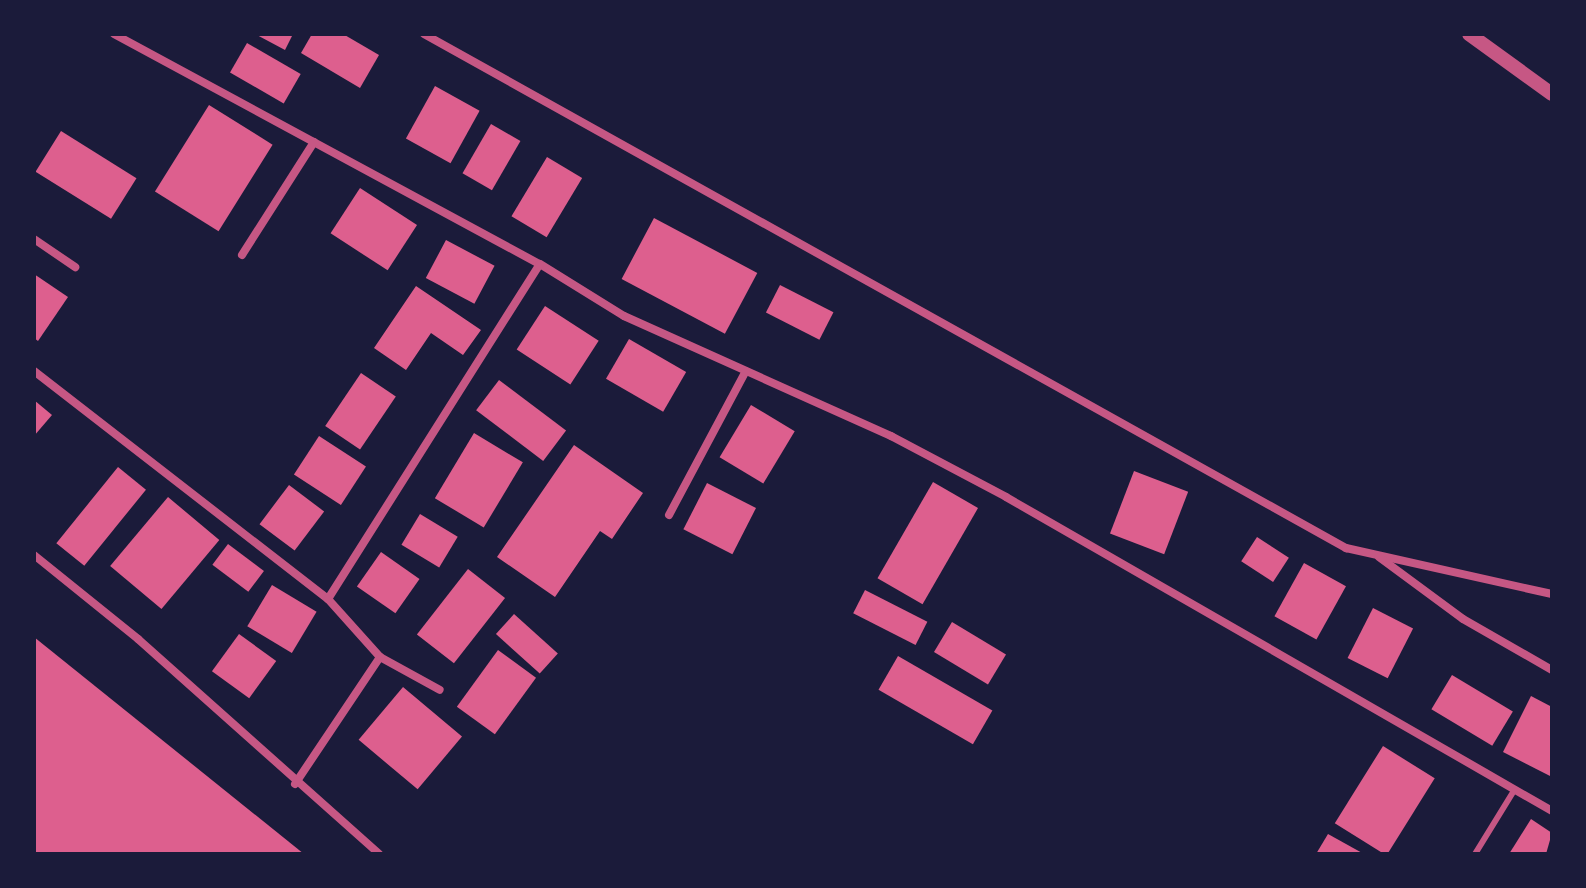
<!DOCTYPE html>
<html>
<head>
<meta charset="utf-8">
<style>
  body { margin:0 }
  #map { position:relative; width:1586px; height:888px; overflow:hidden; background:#1b1b3a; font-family:Roboto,sans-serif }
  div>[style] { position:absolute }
  .building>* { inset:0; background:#dd5f8e; transform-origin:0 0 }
  .service>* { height:6px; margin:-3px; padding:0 3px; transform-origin:3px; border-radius:3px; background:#c65784 }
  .minor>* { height:8px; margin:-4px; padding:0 4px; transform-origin:4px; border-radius:4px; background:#c65784 }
  .tertiary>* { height:14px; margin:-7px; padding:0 7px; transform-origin:7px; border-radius:7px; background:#c65784 }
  span { translate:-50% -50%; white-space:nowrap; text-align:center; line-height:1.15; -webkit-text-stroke:8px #1b1b3a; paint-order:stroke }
  .frame { position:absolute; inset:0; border:36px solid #1b1b3a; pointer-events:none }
</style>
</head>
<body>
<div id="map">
  <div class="building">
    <i style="clip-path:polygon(255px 34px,293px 34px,285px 50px)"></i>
    <i style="clip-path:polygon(312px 34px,343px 34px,379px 55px,360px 88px,301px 53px)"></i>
    <i style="left:247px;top:43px;width:62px;height:34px;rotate:30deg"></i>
    <i style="left:435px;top:86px;width:51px;height:60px;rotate:29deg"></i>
    <i style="left:209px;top:105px;width:75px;height:102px;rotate:32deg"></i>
    <i style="left:491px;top:124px;width:34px;height:57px;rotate:30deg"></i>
    <i style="left:61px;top:131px;width:89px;height:48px;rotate:32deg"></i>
    <i style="left:547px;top:157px;width:41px;height:69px;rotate:31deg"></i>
    <i style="left:360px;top:188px;width:68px;height:54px;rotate:33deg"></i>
    <i style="left:654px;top:218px;width:117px;height:69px;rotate:28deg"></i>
    <i style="left:446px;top:240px;width:55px;height:43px;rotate:28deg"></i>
    <i style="clip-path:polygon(34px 274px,68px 297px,38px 341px,34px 338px)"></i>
    <i style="left:780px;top:285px;width:60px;height:31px;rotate:27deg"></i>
    <i style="clip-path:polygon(416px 286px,481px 330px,463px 355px,431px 333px,406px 370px,374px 348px)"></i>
    <i style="left:545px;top:306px;width:64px;height:52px;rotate:33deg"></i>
    <i style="left:629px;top:339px;width:66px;height:46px;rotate:30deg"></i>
    <i style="left:361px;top:373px;width:42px;height:64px;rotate:34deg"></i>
    <i style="left:499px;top:380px;width:84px;height:38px;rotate:37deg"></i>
    <i style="clip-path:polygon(34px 400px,52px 415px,34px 436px)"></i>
    <i style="left:751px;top:405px;width:51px;height:61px;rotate:31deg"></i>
    <i style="left:474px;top:433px;width:57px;height:76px;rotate:31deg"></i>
    <i style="left:319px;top:436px;width:56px;height:46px;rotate:33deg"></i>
    <i style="clip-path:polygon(574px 445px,643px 493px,612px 539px,600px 531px,555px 597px,497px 557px)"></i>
    <i style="left:118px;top:467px;width:36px;height:98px;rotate:39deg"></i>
    <i style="left:1134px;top:471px;width:58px;height:67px;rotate:21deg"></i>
    <i style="left:933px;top:482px;width:52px;height:111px;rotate:30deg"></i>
    <i style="left:707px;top:483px;width:55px;height:52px;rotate:27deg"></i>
    <i style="left:289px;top:485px;width:44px;height:49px;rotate:37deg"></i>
    <i style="left:168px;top:497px;width:67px;height:90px;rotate:40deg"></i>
    <i style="left:420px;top:514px;width:44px;height:36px;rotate:31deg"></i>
    <i style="left:1257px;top:537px;width:38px;height:29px;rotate:33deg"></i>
    <i style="left:228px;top:544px;width:45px;height:26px;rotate:37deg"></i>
    <i style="left:381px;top:552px;width:47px;height:42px;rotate:35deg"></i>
    <i style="left:1304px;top:563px;width:48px;height:61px;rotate:29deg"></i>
    <i style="left:468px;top:569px;width:47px;height:83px;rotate:38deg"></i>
    <i style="left:272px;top:585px;width:52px;height:48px;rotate:31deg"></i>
    <i style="left:865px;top:590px;width:70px;height:26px;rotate:27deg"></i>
    <i style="left:1373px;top:608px;width:45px;height:56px;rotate:27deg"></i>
    <i style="left:514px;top:614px;width:59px;height:27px;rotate:42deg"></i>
    <i style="left:952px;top:622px;width:63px;height:35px;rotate:31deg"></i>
    <i style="left:239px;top:634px;width:46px;height:46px;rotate:36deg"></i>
    <i style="clip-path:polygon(34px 637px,304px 854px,34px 854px)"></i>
    <i style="left:498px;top:650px;width:47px;height:70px;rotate:36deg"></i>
    <i style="left:898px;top:656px;width:109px;height:39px;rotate:30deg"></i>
    <i style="left:1452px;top:675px;width:71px;height:40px;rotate:31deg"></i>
    <i style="left:403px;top:687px;width:77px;height:69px;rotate:40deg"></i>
    <i style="clip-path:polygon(1531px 696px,1552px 707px,1552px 777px,1503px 752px)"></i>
    <i style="left:1383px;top:746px;width:61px;height:91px;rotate:32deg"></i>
    <i style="clip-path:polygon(1531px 819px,1552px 833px,1546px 854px,1509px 854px)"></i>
    <i style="clip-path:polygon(1328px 834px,1364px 854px,1316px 854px)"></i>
  </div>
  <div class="service">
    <i style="left:1475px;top:854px;width:76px;rotate:-58.4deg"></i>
  </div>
  <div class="minor">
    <i style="left:114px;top:34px;width:484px;rotate:28.4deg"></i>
    <i style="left:540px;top:264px;width:99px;rotate:31.8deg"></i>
    <i style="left:624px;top:316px;width:293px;rotate:24.2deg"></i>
    <i style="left:891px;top:436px;width:130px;rotate:27.9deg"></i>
    <i style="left:1006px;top:497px;width:630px;rotate:29.9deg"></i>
    <i style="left:424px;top:34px;width:1056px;rotate:29.14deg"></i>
    <i style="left:1346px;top:548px;width:211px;rotate:12.6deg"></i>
    <i style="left:34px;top:239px;width:50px;rotate:34.3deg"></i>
    <i style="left:242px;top:255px;width:134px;rotate:-57.5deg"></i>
    <i style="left:34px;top:371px;width:372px;rotate:37.8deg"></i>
    <i style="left:669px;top:515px;width:163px;rotate:-61.9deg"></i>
    <i style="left:34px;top:555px;width:134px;rotate:38.9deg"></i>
    <i style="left:138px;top:639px;width:323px;rotate:41.7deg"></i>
    <i style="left:1379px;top:557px;width:104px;rotate:36.4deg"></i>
    <i style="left:1463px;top:619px;width:103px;rotate:29.8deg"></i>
    <i style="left:380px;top:657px;width:68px;rotate:28.8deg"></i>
    <i style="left:295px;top:784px;width:153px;rotate:-56.2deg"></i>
    <i style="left:380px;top:657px;width:78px;rotate:-131.9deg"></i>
    <i style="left:328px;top:599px;width:396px;rotate:-57.7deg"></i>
  </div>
  <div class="tertiary">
    <i style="left:1469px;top:34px;width:102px;rotate:35.9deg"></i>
  </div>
  <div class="frame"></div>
</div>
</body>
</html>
